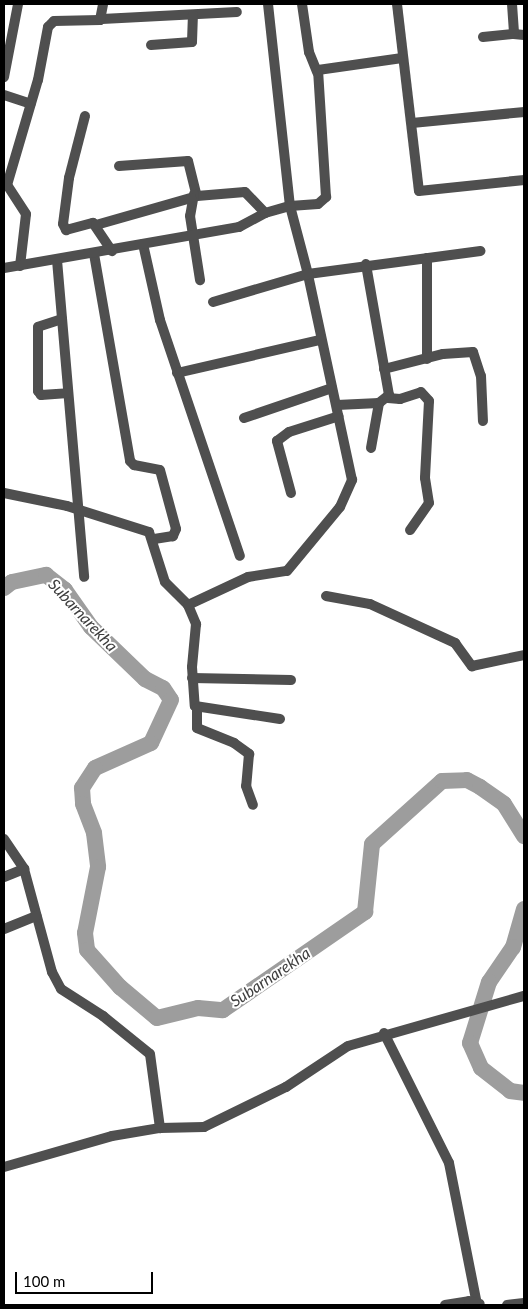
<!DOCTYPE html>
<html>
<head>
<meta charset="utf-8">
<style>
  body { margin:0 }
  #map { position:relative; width:528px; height:1309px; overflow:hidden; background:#fff; font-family:Lato,sans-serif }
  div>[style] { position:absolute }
  .river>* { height:16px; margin:-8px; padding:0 8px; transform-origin:8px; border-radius:8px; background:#9d9d9d }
  .minor>* { height:10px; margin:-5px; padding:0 5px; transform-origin:5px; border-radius:5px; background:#4f4f4f }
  span { translate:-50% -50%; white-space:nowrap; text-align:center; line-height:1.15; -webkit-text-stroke:4px #fff; paint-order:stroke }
  .water-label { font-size:16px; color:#3e3e3e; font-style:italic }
  .frame { position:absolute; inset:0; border:5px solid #000; pointer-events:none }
  .scale { position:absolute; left:15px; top:1272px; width:138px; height:22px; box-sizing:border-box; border:2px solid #000; border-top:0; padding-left:6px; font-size:15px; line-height:18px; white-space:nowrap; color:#000; -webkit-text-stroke:4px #fff; paint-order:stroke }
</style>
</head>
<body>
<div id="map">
  <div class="river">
    <i style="left:4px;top:588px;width:10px;rotate:-37deg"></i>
    <i style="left:12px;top:582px;width:35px;rotate:-12deg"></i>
    <i style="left:46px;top:575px;width:24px;rotate:38deg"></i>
    <i style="left:65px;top:590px;width:45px;rotate:54.9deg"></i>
    <i style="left:91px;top:627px;width:75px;rotate:43.9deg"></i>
    <i style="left:145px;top:679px;width:20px;rotate:27deg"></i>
    <i style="left:163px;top:688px;width:14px;rotate:56deg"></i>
    <i style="left:171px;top:700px;width:47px;rotate:114.9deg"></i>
    <i style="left:151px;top:743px;width:61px;rotate:155.9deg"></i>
    <i style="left:95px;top:768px;width:24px;rotate:123deg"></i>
    <i style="left:82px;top:788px;width:16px;rotate:86deg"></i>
    <i style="left:83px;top:804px;width:31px;rotate:69deg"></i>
    <i style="left:94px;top:833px;width:34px;rotate:83deg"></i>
    <i style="left:98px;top:867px;width:67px;rotate:101.1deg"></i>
    <i style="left:85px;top:933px;width:17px;rotate:83deg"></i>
    <i style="left:87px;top:950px;width:50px;rotate:48.3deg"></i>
    <i style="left:120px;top:987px;width:48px;rotate:40deg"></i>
    <i style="left:157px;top:1018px;width:42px;rotate:-13.7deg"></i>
    <i style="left:198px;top:1008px;width:25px;rotate:5deg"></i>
    <i style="left:223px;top:1010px;width:173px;rotate:-34.6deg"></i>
    <i style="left:365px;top:912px;width:68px;rotate:-84.1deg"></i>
    <i style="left:372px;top:844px;width:94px;rotate:-42deg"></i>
    <i style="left:442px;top:781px;width:25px;rotate:-2deg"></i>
    <i style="left:467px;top:780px;width:15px;rotate:28deg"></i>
    <i style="left:480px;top:787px;width:29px;rotate:35deg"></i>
    <i style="left:504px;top:804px;width:38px;rotate:58deg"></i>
    <i style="left:524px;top:909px;width:40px;rotate:106deg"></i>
    <i style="left:513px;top:947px;width:42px;rotate:124.4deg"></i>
    <i style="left:489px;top:982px;width:64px;rotate:107.3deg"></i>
    <i style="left:470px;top:1043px;width:27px;rotate:66deg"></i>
    <i style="left:481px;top:1068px;width:37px;rotate:38deg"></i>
    <i style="left:510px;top:1091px;width:14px;rotate:8deg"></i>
  </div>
  <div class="minor">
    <i style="left:268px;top:4px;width:203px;rotate:83.8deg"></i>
    <i style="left:290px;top:206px;width:28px;rotate:-4deg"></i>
    <i style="left:318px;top:204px;width:11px;rotate:-41deg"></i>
    <i style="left:326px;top:197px;width:127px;rotate:-93.6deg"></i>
    <i style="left:318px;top:70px;width:85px;rotate:-8.1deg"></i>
    <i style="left:302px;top:4px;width:49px;rotate:81.7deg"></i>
    <i style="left:309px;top:52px;width:22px;rotate:68deg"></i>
    <i style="left:397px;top:4px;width:188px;rotate:83.3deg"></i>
    <i style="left:419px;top:191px;width:106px;rotate:-6deg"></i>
    <i style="left:512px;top:4px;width:30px;rotate:86deg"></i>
    <i style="left:514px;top:34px;width:10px;rotate:6deg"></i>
    <i style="left:102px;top:19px;width:135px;rotate:-3deg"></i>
    <i style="left:483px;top:37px;width:31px;rotate:-6deg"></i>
    <i style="left:151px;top:45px;width:41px;rotate:-4.2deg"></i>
    <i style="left:192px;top:42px;width:27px;rotate:-88deg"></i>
    <i style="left:4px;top:77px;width:74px;rotate:-79.1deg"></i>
    <i style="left:4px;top:95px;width:28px;rotate:18deg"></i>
    <i style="left:85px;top:116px;width:64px;rotate:104.5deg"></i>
    <i style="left:69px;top:178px;width:46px;rotate:97.4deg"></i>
    <i style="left:63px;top:224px;width:7px;rotate:63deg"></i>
    <i style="left:66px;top:230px;width:28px;rotate:-15deg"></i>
    <i style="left:93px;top:223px;width:34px;rotate:56deg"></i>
    <i style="left:412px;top:123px;width:113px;rotate:-5.6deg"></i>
    <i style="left:119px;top:166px;width:69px;rotate:-4.1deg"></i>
    <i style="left:188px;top:161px;width:36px;rotate:76deg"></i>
    <i style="left:197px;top:196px;width:48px;rotate:-4.8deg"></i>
    <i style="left:245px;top:192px;width:29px;rotate:46deg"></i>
    <i style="left:194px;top:194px;width:22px;rotate:100deg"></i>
    <i style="left:190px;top:216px;width:65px;rotate:81.1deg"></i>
    <i style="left:96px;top:225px;width:99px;rotate:-15.9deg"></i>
    <i style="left:143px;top:244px;width:78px;rotate:77.4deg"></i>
    <i style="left:160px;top:320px;width:249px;rotate:71.3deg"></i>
    <i style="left:94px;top:254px;width:210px;rotate:80.1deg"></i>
    <i style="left:130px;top:461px;width:6px;rotate:45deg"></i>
    <i style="left:134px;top:465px;width:26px;rotate:11deg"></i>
    <i style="left:160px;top:470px;width:61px;rotate:74.8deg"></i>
    <i style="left:176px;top:529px;width:8px;rotate:113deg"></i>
    <i style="left:173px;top:536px;width:19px;rotate:171deg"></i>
    <i style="left:57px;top:260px;width:318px;rotate:85.1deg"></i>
    <i style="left:20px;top:266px;width:52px;rotate:-83.4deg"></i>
    <i style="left:26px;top:214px;width:35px;rotate:-123deg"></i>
    <i style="left:7px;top:185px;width:109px;rotate:-73.6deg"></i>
    <i style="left:38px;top:80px;width:54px;rotate:-79.3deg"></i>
    <i style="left:48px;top:27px;width:8px;rotate:-45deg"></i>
    <i style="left:54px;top:21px;width:46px;rotate:-1.2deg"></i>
    <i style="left:100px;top:20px;width:16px;rotate:-79deg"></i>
    <i style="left:4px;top:268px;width:239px;rotate:-9.9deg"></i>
    <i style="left:239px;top:227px;width:30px;rotate:-28deg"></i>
    <i style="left:265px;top:213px;width:26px;rotate:-16deg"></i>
    <i style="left:290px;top:206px;width:70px;rotate:75.2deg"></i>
    <i style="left:308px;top:274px;width:174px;rotate:-7.6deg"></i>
    <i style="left:62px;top:319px;width:25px;rotate:162deg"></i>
    <i style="left:38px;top:327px;width:64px;rotate:90deg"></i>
    <i style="left:38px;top:391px;width:5px;rotate:53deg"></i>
    <i style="left:41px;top:395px;width:27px;rotate:-4deg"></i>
    <i style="left:427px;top:359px;width:101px;rotate:-90deg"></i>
    <i style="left:384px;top:369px;width:61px;rotate:-14.3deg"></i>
    <i style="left:443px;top:354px;width:30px;rotate:-4deg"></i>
    <i style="left:473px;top:352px;width:25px;rotate:72deg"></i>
    <i style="left:481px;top:376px;width:45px;rotate:87.5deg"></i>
    <i style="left:177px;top:373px;width:147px;rotate:-13deg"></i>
    <i style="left:388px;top:398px;width:12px;rotate:5deg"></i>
    <i style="left:400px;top:399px;width:22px;rotate:-18deg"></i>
    <i style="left:421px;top:392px;width:12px;rotate:48deg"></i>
    <i style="left:429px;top:401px;width:77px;rotate:93deg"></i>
    <i style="left:425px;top:478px;width:25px;rotate:81deg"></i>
    <i style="left:429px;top:503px;width:33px;rotate:125deg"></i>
    <i style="left:337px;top:405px;width:42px;rotate:-2.7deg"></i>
    <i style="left:379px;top:403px;width:13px;rotate:-39deg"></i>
    <i style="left:389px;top:395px;width:133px;rotate:-100deg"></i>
    <i style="left:244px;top:418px;width:93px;rotate:-18.8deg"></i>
    <i style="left:371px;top:448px;width:46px;rotate:-79.9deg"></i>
    <i style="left:4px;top:493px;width:64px;rotate:11.7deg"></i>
    <i style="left:67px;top:506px;width:86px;rotate:17.6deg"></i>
    <i style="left:149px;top:532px;width:52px;rotate:72.3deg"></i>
    <i style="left:165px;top:582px;width:33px;rotate:45deg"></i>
    <i style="left:188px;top:605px;width:21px;rotate:67deg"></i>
    <i style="left:196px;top:624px;width:43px;rotate:95.3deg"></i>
    <i style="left:192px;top:667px;width:39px;rotate:86deg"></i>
    <i style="left:195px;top:706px;width:86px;rotate:8.7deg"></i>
    <i style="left:291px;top:493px;width:54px;rotate:-105.1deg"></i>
    <i style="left:277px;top:441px;width:15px;rotate:-37deg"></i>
    <i style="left:289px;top:432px;width:52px;rotate:-17.7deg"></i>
    <i style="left:326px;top:596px;width:45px;rotate:10.3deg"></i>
    <i style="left:370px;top:604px;width:94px;rotate:24.6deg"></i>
    <i style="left:455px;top:643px;width:29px;rotate:54deg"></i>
    <i style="left:472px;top:666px;width:53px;rotate:-11.9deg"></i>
    <i style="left:188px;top:605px;width:66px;rotate:-25deg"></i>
    <i style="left:248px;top:577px;width:39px;rotate:-9deg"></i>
    <i style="left:287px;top:571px;width:83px;rotate:-50.4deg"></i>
    <i style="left:340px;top:507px;width:30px;rotate:-66deg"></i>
    <i style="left:352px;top:480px;width:211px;rotate:-102.1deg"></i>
    <i style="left:308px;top:274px;width:99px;rotate:163.6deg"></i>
    <i style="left:192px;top:678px;width:99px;rotate:1.2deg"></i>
    <i style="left:197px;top:708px;width:20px;rotate:90deg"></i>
    <i style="left:197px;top:728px;width:40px;rotate:22deg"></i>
    <i style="left:234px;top:743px;width:19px;rotate:36deg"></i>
    <i style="left:249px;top:754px;width:32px;rotate:95deg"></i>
    <i style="left:246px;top:786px;width:20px;rotate:70deg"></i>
    <i style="left:4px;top:839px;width:36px;rotate:56deg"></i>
    <i style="left:24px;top:869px;width:107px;rotate:74.8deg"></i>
    <i style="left:52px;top:972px;width:19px;rotate:62deg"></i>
    <i style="left:61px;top:989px;width:50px;rotate:32.7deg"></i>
    <i style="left:103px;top:1016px;width:60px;rotate:39deg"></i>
    <i style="left:150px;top:1054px;width:75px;rotate:82.3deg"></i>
    <i style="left:4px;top:877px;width:22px;rotate:-22deg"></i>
    <i style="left:4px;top:929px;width:35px;rotate:-22deg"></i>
    <i style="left:384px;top:1033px;width:145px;rotate:63.4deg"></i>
    <i style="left:449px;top:1163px;width:145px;rotate:78.8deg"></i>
    <i style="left:4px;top:1167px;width:112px;rotate:-16deg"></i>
    <i style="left:112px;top:1136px;width:49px;rotate:-9.5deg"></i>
    <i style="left:160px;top:1128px;width:44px;rotate:-1.3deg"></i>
    <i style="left:204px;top:1127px;width:91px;rotate:-26deg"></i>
    <i style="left:286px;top:1087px;width:74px;rotate:-33.5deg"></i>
    <i style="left:348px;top:1046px;width:183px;rotate:-15.9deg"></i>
    <i style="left:445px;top:1305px;width:24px;rotate:-9deg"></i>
    <i style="left:469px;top:1301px;width:11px;rotate:15deg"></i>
    <i style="left:507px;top:1305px;width:17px;rotate:-7deg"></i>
  </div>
  <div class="water-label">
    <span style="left:83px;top:615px;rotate:47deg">Subarnarekha</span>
    <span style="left:270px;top:977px;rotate:-34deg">Subarnarekha</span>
  </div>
  <div class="frame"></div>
  <div class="scale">100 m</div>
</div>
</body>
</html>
